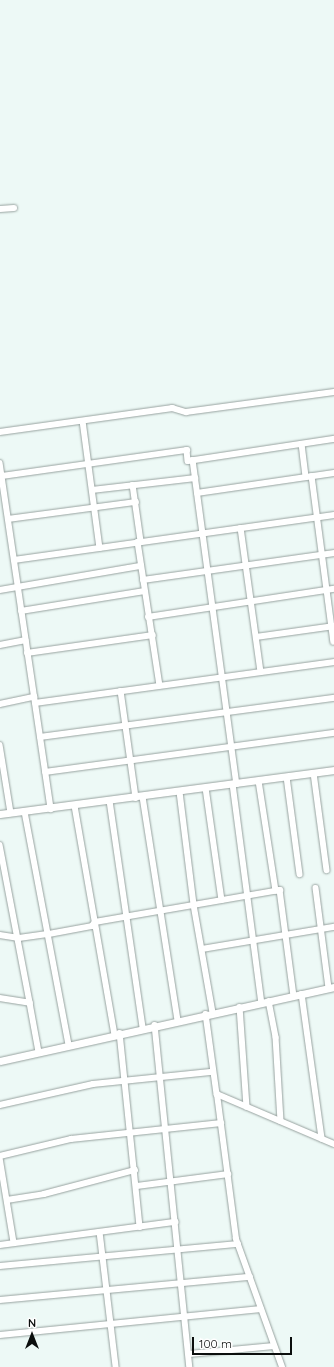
<!DOCTYPE html>
<html>
<head>
<meta charset="utf-8">
<style>
  body { margin:0 }
  #map { position:relative; width:334px; height:1367px; overflow:hidden; background:#edf9f6; font-family:Quicksand,sans-serif }
  div>[style] { position:absolute }
  .roads { filter:drop-shadow(0 0 1px #97a29f) drop-shadow(0 0 1px #97a29f) }
  .minor>* { height:5.5px; margin:-2.75px; padding:0 2.75px; transform-origin:2.75px; border-radius:2.75px; background:#fff }
  .tertiary>* { height:7px; margin:-3.5px; padding:0 3.5px; transform-origin:3.5px; border-radius:3.5px; background:#fff }
  span { translate:-50% -50%; white-space:nowrap; text-align:center; line-height:1.15; -webkit-text-stroke:3px #fff; paint-order:stroke }
  .north { position:absolute; left:12px; top:1315px; width:40px; height:40px; -webkit-text-stroke:3px #fff; paint-order:stroke; rotate:0deg; font-size:11px; font-weight:700; line-height:16px; text-align:center; color:#0b0e0d }
  .north::after { content:''; display:block; margin:auto; width:14px; height:18px; background:#0b0e0d; clip-path:polygon(50% 0,100% 100%,50% 72%,0 100%) }
  .scale { position:absolute; left:192px; top:1337px; width:100px; height:18px; box-sizing:border-box; border:2px solid #0b0e0d; border-top:0; padding-left:5px; font-size:12px; line-height:14px; white-space:nowrap; color:#0b0e0d; -webkit-text-stroke:3px #fff; paint-order:stroke }
</style>
</head>
<body>
<div id="map">
  <div class="roads">
    <div class="minor">
      <i style="left:0;top:209px;width:14px;rotate:-4deg"></i>
      <i style="left:83px;top:421px;width:128px;rotate:82.4deg"></i>
      <i style="left:0;top:432px;width:174px;rotate:-7.9deg"></i>
      <i style="left:172px;top:408px;width:15px;rotate:16deg"></i>
      <i style="left:186px;top:412px;width:149px;rotate:-7.7deg"></i>
      <i style="left:302px;top:444px;width:33px;rotate:83deg"></i>
      <i style="left:193px;top:460px;width:327px;rotate:82.3deg"></i>
      <i style="left:0;top:463px;width:350px;rotate:81.6deg"></i>
      <i style="left:2px;top:476px;width:187px;rotate:-8deg"></i>
      <i style="left:187px;top:450px;width:11px;rotate:85deg"></i>
      <i style="left:188px;top:461px;width:148px;rotate:-8.6deg"></i>
      <i style="left:312px;top:476px;width:167px;rotate:82.5deg"></i>
      <i style="left:133px;top:485px;width:57px;rotate:81.9deg"></i>
      <i style="left:92px;top:490px;width:104px;rotate:-6.6deg"></i>
      <i style="left:197px;top:493px;width:138px;rotate:-8.3deg"></i>
      <i style="left:8px;top:519px;width:129px;rotate:-7.6deg"></i>
      <i style="left:241px;top:528px;width:145px;rotate:82.1deg"></i>
      <i style="left:138px;top:542px;width:145px;rotate:81.3deg"></i>
      <i style="left:14px;top:560px;width:323px;rotate:-8deg"></i>
      <i style="left:143px;top:580px;width:193px;rotate:-8deg"></i>
      <i style="left:0;top:590px;width:143px;rotate:-9.7deg"></i>
      <i style="left:21px;top:611px;width:125px;rotate:-9.2deg"></i>
      <i style="left:148px;top:617px;width:188px;rotate:-8.6deg"></i>
      <i style="left:256px;top:637px;width:79px;rotate:-8deg"></i>
      <i style="left:0;top:645px;width:26px;rotate:-11deg"></i>
      <i style="left:27px;top:653px;width:127px;rotate:-8.1deg"></i>
      <i style="left:121px;top:691px;width:108px;rotate:82deg"></i>
      <i style="left:35px;top:703px;width:302px;rotate:-7.8deg"></i>
      <i style="left:0;top:704px;width:35px;rotate:-12deg"></i>
      <i style="left:40px;top:737px;width:297px;rotate:-7.6deg"></i>
      <i style="left:0;top:745px;width:69px;rotate:80.8deg"></i>
      <i style="left:45px;top:772px;width:292px;rotate:-7.7deg"></i>
      <i style="left:314px;top:773px;width:98px;rotate:82.4deg"></i>
      <i style="left:287px;top:777px;width:98px;rotate:82.4deg"></i>
      <i style="left:259px;top:781px;width:111px;rotate:81.2deg"></i>
      <i style="left:233px;top:784px;width:221px;rotate:82.5deg"></i>
      <i style="left:206px;top:788px;width:113px;rotate:81.9deg"></i>
      <i style="left:180px;top:792px;width:114px;rotate:82.9deg"></i>
      <i style="left:194px;top:905px;width:110px;rotate:80deg"></i>
      <i style="left:143px;top:797px;width:227px;rotate:81.1deg"></i>
      <i style="left:110px;top:801px;width:229px;rotate:81.7deg"></i>
      <i style="left:75px;top:806px;width:232px;rotate:80.1deg"></i>
      <i style="left:25px;top:812px;width:237px;rotate:79.3deg"></i>
      <i style="left:0;top:845px;width:161px;rotate:79.2deg"></i>
      <i style="left:316px;top:888px;width:101px;rotate:82.6deg"></i>
      <i style="left:0;top:935px;width:19px;rotate:9deg"></i>
      <i style="left:19px;top:938px;width:30px;rotate:-8deg"></i>
      <i style="left:49px;top:934px;width:44px;rotate:-10.5deg"></i>
      <i style="left:92px;top:926px;width:5px;rotate:-53deg"></i>
      <i style="left:95px;top:922px;width:188px;rotate:-9.8deg"></i>
      <i style="left:280px;top:890px;width:107px;rotate:82.5deg"></i>
      <i style="left:202px;top:949px;width:134px;rotate:-9.5deg"></i>
      <i style="left:302px;top:994px;width:146px;rotate:82.1deg"></i>
      <i style="left:0;top:998px;width:30px;rotate:9deg"></i>
      <i style="left:30px;top:1003px;width:50px;rotate:79.6deg"></i>
      <i style="left:269px;top:1001px;width:37px;rotate:79deg"></i>
      <i style="left:276px;top:1037px;width:84px;rotate:86.6deg"></i>
      <i style="left:240px;top:1007px;width:100px;rotate:86deg"></i>
      <i style="left:206px;top:1014px;width:81px;rotate:82.2deg"></i>
      <i style="left:155px;top:1025px;width:344px;rotate:84.2deg"></i>
      <i style="left:120px;top:1033px;width:195px;rotate:84.1deg"></i>
      <i style="left:0;top:1105px;width:95px;rotate:-12.7deg"></i>
      <i style="left:93px;top:1084px;width:120px;rotate:-5.8deg"></i>
      <i style="left:0;top:1156px;width:73px;rotate:-13.5deg"></i>
      <i style="left:71px;top:1139px;width:151px;rotate:-6.1deg"></i>
      <i style="left:0;top:1158px;width:86px;rotate:80.6deg"></i>
      <i style="left:137px;top:1186px;width:92px;rotate:-7.5deg"></i>
      <i style="left:7px;top:1200px;width:37px;rotate:-9deg"></i>
      <i style="left:44px;top:1194px;width:94px;rotate:-14.8deg"></i>
      <i style="left:100px;top:1232px;width:136px;rotate:83.2deg"></i>
      <i style="left:0;top:1245px;width:177px;rotate:-7.5deg"></i>
      <i style="left:0;top:1266px;width:239px;rotate:-5.3deg"></i>
      <i style="left:0;top:1300px;width:251px;rotate:-5.3deg"></i>
      <i style="left:0;top:1335px;width:262px;rotate:-5.7deg"></i>
      <i style="left:189px;top:1354px;width:85px;rotate:-5.4deg"></i>
      <i style="left:282px;top:1367px;width:136px;rotate:-109.8deg"></i>
      <i style="left:236px;top:1239px;width:146px;rotate:-97.5deg"></i>
      <i style="left:217px;top:1094px;width:127px;rotate:23.1deg"></i>
    </div>
    <div class="tertiary">
      <i style="left:0;top:814px;width:337px;rotate:-7.5deg"></i>
      <i style="left:0;top:1061px;width:342px;rotate:-12.5deg"></i>
    </div>
  </div>
  <div class="north">N</div>
  <div class="scale">100 m</div>
</div>
</body>
</html>
